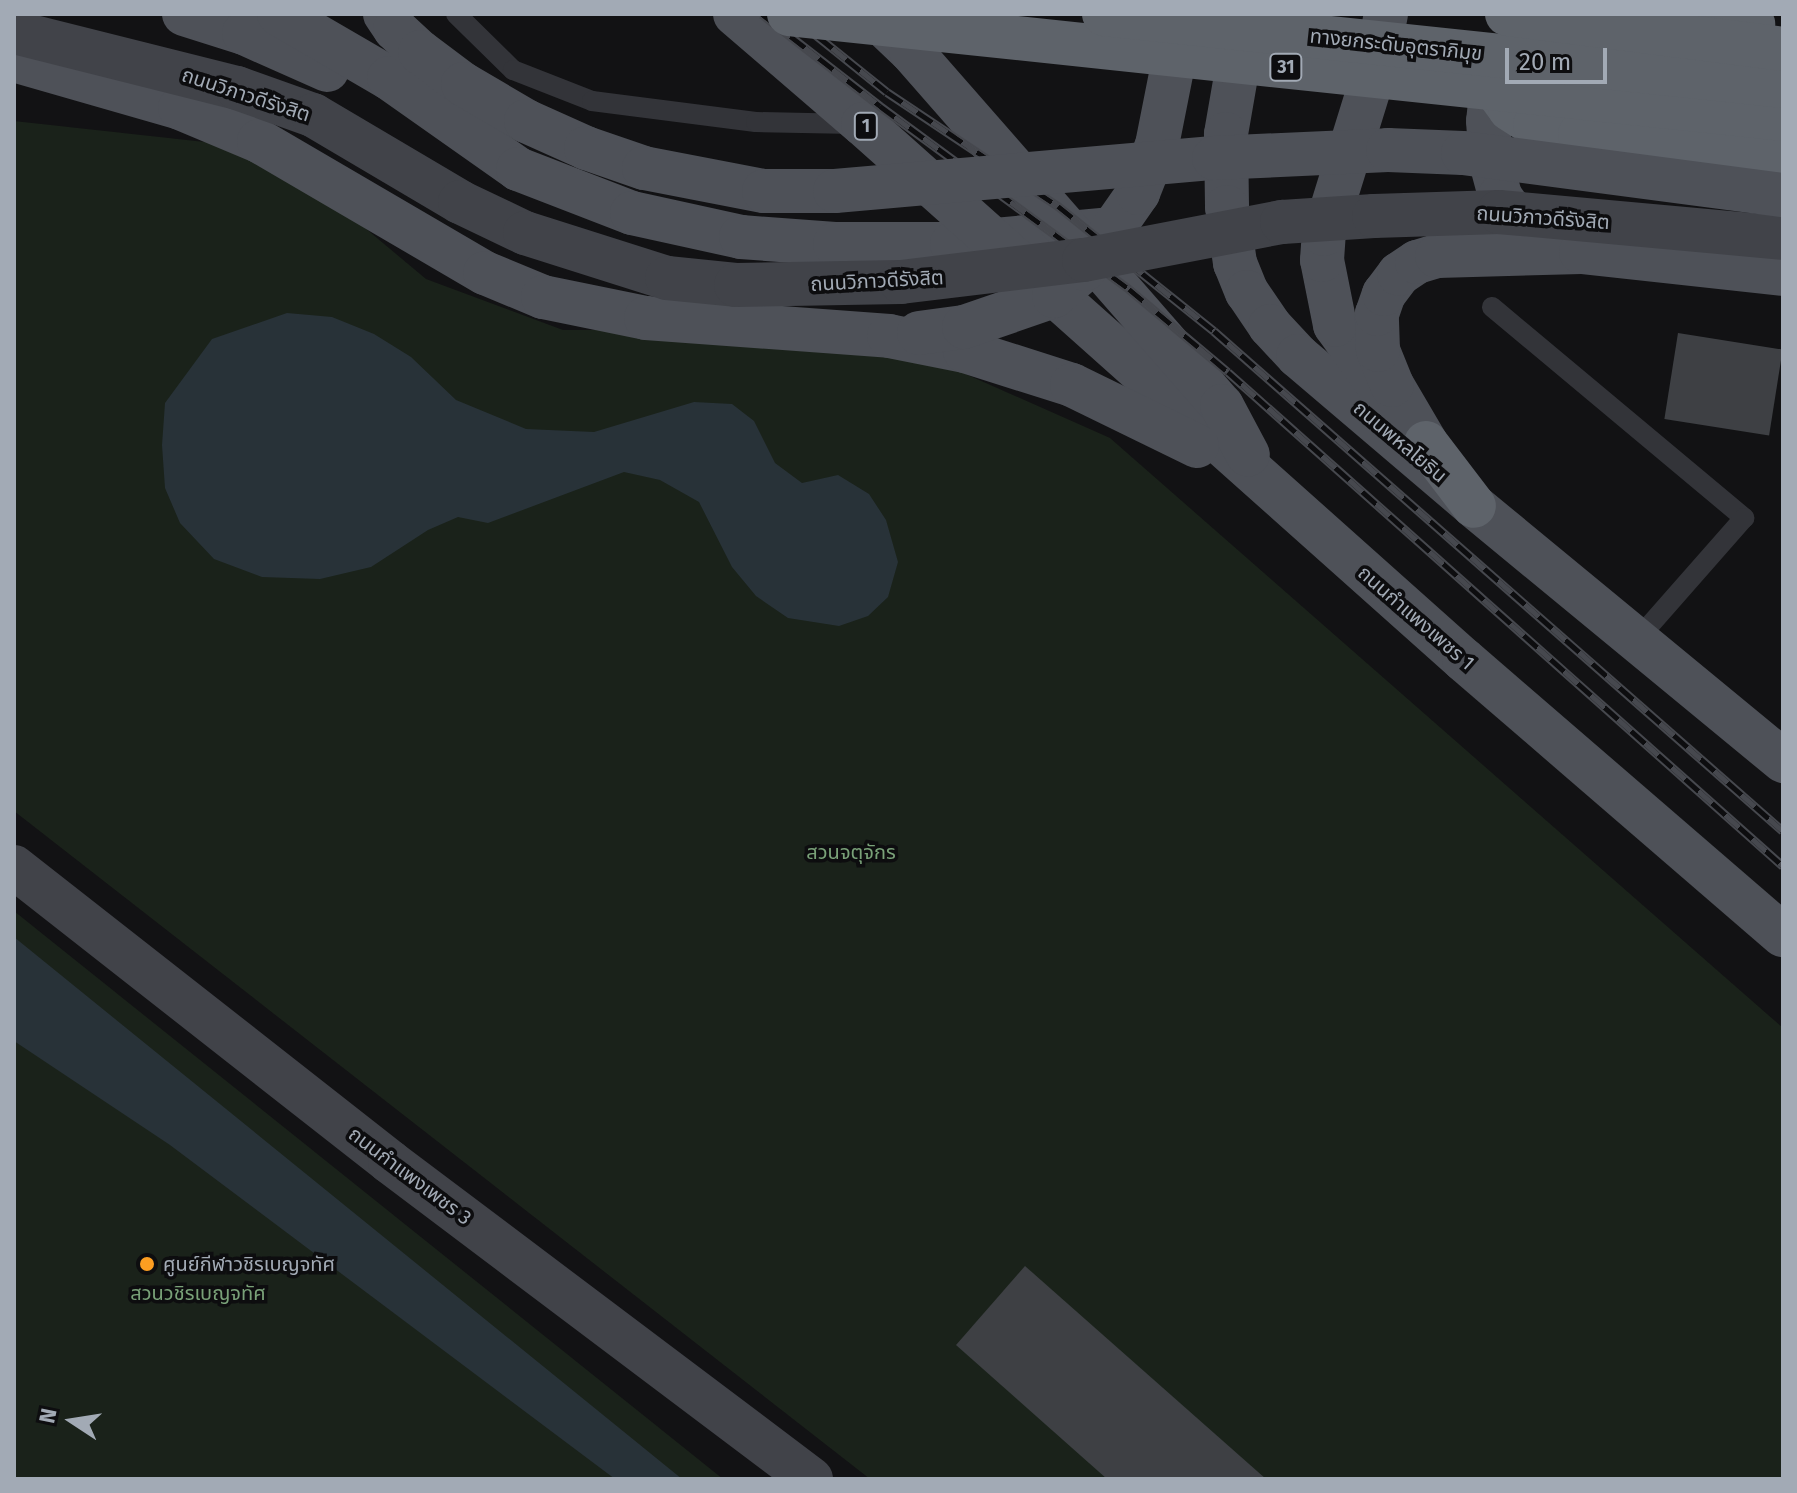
<!DOCTYPE html>
<html>
<head>
<meta charset="utf-8">
<style>
  body { margin:0 }
  #map { position:relative; width:1797px; height:1493px; overflow:hidden; background:#121214; font-family:"Fira Sans","Noto Sans Thai",sans-serif }
  div>[style] { position:absolute }
  .green>* { inset:0; background:#1a221a }
  .water>* { inset:0; background:#283238 }
  .building>* { inset:0; background:#3e4044; transform-origin:0 0 }
  .lane>* { height:20px; margin:-10px; padding:0 10px; transform-origin:10px; border-radius:10px; background:#333439 }
  .secondary>* { height:44px; margin:-22px; padding:0 22px; transform-origin:22px; border-radius:22px; background:#414349 }
  .primary>* { height:44px; margin:-22px; padding:0 22px; transform-origin:22px; border-radius:22px; background:#4e5158 }
  .highway>* { height:44px; margin:-22px; padding:0 22px; transform-origin:22px; border-radius:22px; background:#5e636a }
  .rail>* { height:9px; margin-top:-4.5px; transform-origin:0; background:repeating-linear-gradient(90deg,#0d0d0f 0 18px,#46484e 0 36px); box-sizing:border-box; border-block:2px solid #46484e }
  .secondary-bridge>* { height:44px; margin:-22px; padding:0 22px; transform-origin:22px; border-radius:22px; background:#414349 }
  .primary-bridge>* { height:44px; margin:-22px; padding:0 22px; transform-origin:22px; border-radius:22px; background:#4e5158 }
  .highway-bridge>* { height:44px; margin:-22px; padding:0 22px; transform-origin:22px; border-radius:22px; background:#5e636a }
  .dots>* { width:22px; height:22px; translate:-50% -50%; box-sizing:border-box; border:4px solid #0d0d0f; border-radius:50% }
  span { translate:-50% -50%; white-space:nowrap; text-align:center; line-height:1.15; -webkit-text-stroke:7px #0d0d0f; paint-order:stroke }
  .shield-label span { padding:2px 6px; background:#0d0d0f; border:2px solid; border-radius:6px; -webkit-text-stroke-width:0 }
  .shield-label { font-size:18px; color:#a2aab5; font-weight:700 }
  .street-label { font-size:20px; color:#a2aab5 }
  .park-label { font-size:20px; color:#79a178 }
  .poi-label { font-size:20px; color:#a2aab5 }
  .left { translate:0 -50%; text-align:left }
  .frame { position:absolute; inset:0; border:16px solid #a2aab5; pointer-events:none }
  .north { position:absolute; left:32px; top:1381px; width:80px; height:80px; -webkit-text-stroke:6px #0d0d0f; paint-order:stroke; rotate:282deg; font-size:22px; font-weight:700; line-height:32px; text-align:center; color:#a2aab5 }
  .north::after { content:''; display:block; margin:auto; width:28px; height:36px; background:#a2aab5; clip-path:polygon(50% 0,100% 100%,50% 72%,0 100%) }
  .scale { position:absolute; left:1505px; top:48px; width:102px; height:36px; box-sizing:border-box; border:4px solid #a2aab5; border-top:0; padding-left:10px; font-size:24px; line-height:28px; white-space:nowrap; color:#a2aab5; -webkit-text-stroke:6px #0d0d0f; paint-order:stroke }
</style>
</head>
<body>
<div id="map">
  <div class="green">
    <i style="clip-path:polygon(14px 121px,223px 144px,322px 192px,426px 279px,563px 330px,755px 330px,961px 372px,1110px 438px,1783px 1028px,1783px 1479px,870px 1479px,14px 811px)"></i>
    <i style="clip-path:polygon(14px 911px,723px 1479px,14px 1479px)"></i>
  </div>
  <div class="water">
    <i style="clip-path:polygon(287px 313px,332px 317px,374px 334px,411px 357px,456px 400px,526px 429px,594px 432px,694px 402px,732px 404px,754px 421px,775px 463px,802px 483px,838px 475px,869px 494px,886px 520px,898px 562px,888px 597px,868px 616px,839px 626px,788px 618px,756px 596px,732px 567px,699px 502px,660px 480px,624px 472px,488px 523px,458px 517px,428px 530px,371px 567px,320px 579px,262px 577px,214px 559px,180px 523px,165px 488px,162px 445px,165px 403px,212px 339px)"></i>
    <i style="clip-path:polygon(14px 937px,682px 1479px,615px 1479px,170px 1145px,14px 1041px)"></i>
  </div>
  <div class="building">
    <i style="left:1678px;top:333px;width:106px;height:87px;rotate:9deg"></i>
    <i style="clip-path:polygon(1025px 1266px,1266px 1479px,1107px 1479px,956px 1345px)"></i>
  </div>
  <div class="lane">
    <i style="left:456px;top:14px;width:80px;rotate:44.5deg"></i>
    <i style="left:513px;top:70px;width:85px;rotate:21.4deg"></i>
    <i style="left:592px;top:101px;width:165px;rotate:7.3deg"></i>
    <i style="left:756px;top:122px;width:99px;rotate:1.2deg"></i>
    <i style="left:1492px;top:307px;width:329px;rotate:39.9deg"></i>
    <i style="left:1744px;top:518px;width:162px;rotate:131.3deg"></i>
  </div>
  <div class="secondary">
    <i style="left:14px;top:867px;width:478px;rotate:38.1deg"></i>
    <i style="left:390px;top:1162px;width:527px;rotate:36.98deg"></i>
  </div>
  <div class="primary">
    <i style="left:184px;top:14px;width:63px;rotate:17.6deg"></i>
    <i style="left:244px;top:33px;width:91px;rotate:24deg"></i>
    <i style="left:279px;top:14px;width:127px;rotate:30.2deg"></i>
    <i style="left:389px;top:78px;width:158px;rotate:35.2deg"></i>
    <i style="left:518px;top:169px;width:122px;rotate:21.1deg"></i>
    <i style="left:632px;top:213px;width:112px;rotate:12.4deg"></i>
    <i style="left:741px;top:237px;width:94px;rotate:4.3deg"></i>
    <i style="left:835px;top:244px;width:117px"></i>
    <i style="left:952px;top:244px;width:161px;rotate:-5.4deg"></i>
    <i style="left:385px;top:14px;width:18px;rotate:56deg"></i>
    <i style="left:395px;top:29px;width:34px;rotate:43deg"></i>
    <i style="left:420px;top:52px;width:54px;rotate:36.7deg"></i>
    <i style="left:463px;top:84px;width:73px;rotate:30.4deg"></i>
    <i style="left:735px;top:14px;width:169px;rotate:40.7deg"></i>
    <i style="left:863px;top:124px;width:805px;rotate:41.73deg"></i>
    <i style="left:1464px;top:660px;width:421px;rotate:40.8deg"></i>
    <i style="left:872px;top:14px;width:54px;rotate:43.5deg"></i>
    <i style="left:911px;top:51px;width:472px;rotate:48.8deg"></i>
    <i style="left:1222px;top:406px;width:55px;rotate:62deg"></i>
    <i style="left:1245px;top:24px;width:112px;rotate:99.8deg"></i>
    <i style="left:1226px;top:134px;width:73px;rotate:89.2deg"></i>
    <i style="left:1227px;top:207px;width:57px;rotate:81.9deg"></i>
    <i style="left:1235px;top:263px;width:31px;rotate:68deg"></i>
    <i style="left:1247px;top:292px;width:41px;rotate:55.9deg"></i>
    <i style="left:1270px;top:326px;width:41px;rotate:47deg"></i>
    <i style="left:1298px;top:356px;width:231px;rotate:40.4deg"></i>
    <i style="left:1474px;top:506px;width:401px;rotate:39.5deg"></i>
    <i style="left:14px;top:60px;width:173px;rotate:16.1deg"></i>
    <i style="left:180px;top:108px;width:86px;rotate:22.7deg"></i>
    <i style="left:259px;top:141px;width:262px;rotate:30.3deg"></i>
    <i style="left:485px;top:273px;width:63px;rotate:22.5deg"></i>
    <i style="left:543px;top:297px;width:105px;rotate:11.5deg"></i>
    <i style="left:646px;top:318px;width:244px;rotate:4.2deg"></i>
    <i style="left:889px;top:336px;width:77px;rotate:11.2deg"></i>
    <i style="left:965px;top:351px;width:112px;rotate:17.6deg"></i>
    <i style="left:1072px;top:385px;width:139px;rotate:26deg"></i>
    <i style="left:1492px;top:84px;width:37px;rotate:96deg"></i>
    <i style="left:1488px;top:121px;width:41px;rotate:85.8deg"></i>
    <i style="left:1491px;top:162px;width:35px;rotate:75deg"></i>
    <i style="left:1500px;top:196px;width:37px;rotate:55deg"></i>
    <i style="left:1521px;top:226px;width:15px;rotate:23deg"></i>
    <i style="left:919px;top:333px;width:45px;rotate:-7.6deg"></i>
    <i style="left:964px;top:327px;width:95px;rotate:-19deg"></i>
    <i style="left:1054px;top:296px;width:41px;rotate:-41.1deg"></i>
    <i style="left:1085px;top:269px;width:93px;rotate:-55.1deg"></i>
    <i style="left:1138px;top:193px;width:52px;rotate:-68.4deg"></i>
    <i style="left:1157px;top:145px;width:93px;rotate:-78.8deg"></i>
    <i style="left:1175px;top:54px;width:36px;rotate:-88deg"></i>
    <i style="left:1382px;top:390px;width:80px;rotate:-125.9deg"></i>
    <i style="left:1335px;top:325px;width:66px;rotate:-101.3deg"></i>
    <i style="left:1322px;top:260px;width:26px;rotate:-86deg"></i>
    <i style="left:1324px;top:234px;width:173px;rotate:-72.8deg"></i>
    <i style="left:1375px;top:69px;width:56px;rotate:-78.7deg"></i>
    <i style="left:1426px;top:443px;width:67px;rotate:-120.4deg"></i>
    <i style="left:1392px;top:385px;width:38px;rotate:-112deg"></i>
    <i style="left:1378px;top:350px;width:36px;rotate:-92deg"></i>
    <i style="left:1377px;top:314px;width:21px;rotate:-71deg"></i>
    <i style="left:1384px;top:294px;width:25px;rotate:-53deg"></i>
    <i style="left:1399px;top:274px;width:22px;rotate:-34deg"></i>
    <i style="left:1417px;top:262px;width:21px;rotate:-17deg"></i>
    <i style="left:1437px;top:256px;width:144px;rotate:-1.6deg"></i>
    <i style="left:1581px;top:252px;width:203px;rotate:6.2deg"></i>
  </div>
  <div class="highway">
    <i style="left:1684px;top:14px;width:70px;rotate:8.2deg"></i>
    <i style="left:1498px;top:63px;width:22px;rotate:106deg"></i>
    <i style="left:1492px;top:84px;width:31px;rotate:54deg"></i>
    <i style="left:1510px;top:109px;width:30px;rotate:33deg"></i>
    <i style="left:1535px;top:125px;width:46px;rotate:11.3deg"></i>
    <i style="left:1580px;top:134px;width:204px;rotate:5.6deg"></i>
    <i style="left:1426px;top:443px;width:79px;rotate:52.7deg"></i>
  </div>
  <div class="rail">
    <i style="left:762px;top:14px;width:150px;rotate:37.9deg"></i>
    <i style="left:880px;top:106px;width:309px;rotate:36.3deg"></i>
    <i style="left:1129px;top:289px;width:129px;rotate:40deg"></i>
    <i style="left:1228px;top:372px;width:743px;rotate:41.67deg"></i>
    <i style="left:790px;top:14px;width:124px;rotate:38.8deg"></i>
    <i style="left:887px;top:92px;width:206px;rotate:33.7deg"></i>
    <i style="left:1058px;top:206px;width:200px;rotate:38.7deg"></i>
    <i style="left:1214px;top:331px;width:757px;rotate:41.31deg"></i>
  </div>
  <div class="secondary-bridge">
    <i style="left:14px;top:32px;width:230px;rotate:14.1deg"></i>
    <i style="left:237px;top:88px;width:81px;rotate:19.6deg"></i>
    <i style="left:313px;top:115px;width:171px;rotate:30.6deg"></i>
    <i style="left:460px;top:202px;width:72px;rotate:25.5deg"></i>
    <i style="left:525px;top:233px;width:149px;rotate:17.6deg"></i>
    <i style="left:667px;top:278px;width:69px;rotate:5.8deg"></i>
    <i style="left:736px;top:285px;width:165px;rotate:-1deg"></i>
    <i style="left:901px;top:282px;width:184px;rotate:-6.9deg"></i>
    <i style="left:1084px;top:260px;width:202px;rotate:-10.9deg"></i>
    <i style="left:1282px;top:222px;width:92px;rotate:-3.7deg"></i>
    <i style="left:1374px;top:216px;width:125px;rotate:-1.8deg"></i>
    <i style="left:1499px;top:212px;width:285px;rotate:5.2deg"></i>
  </div>
  <div class="primary-bridge">
    <i style="left:526px;top:121px;width:66px;rotate:24.2deg"></i>
    <i style="left:586px;top:148px;width:61px;rotate:19deg"></i>
    <i style="left:644px;top:168px;width:122px;rotate:10.9deg"></i>
    <i style="left:764px;top:191px;width:71px"></i>
    <i style="left:835px;top:191px;width:380px;rotate:-5deg"></i>
    <i style="left:1214px;top:158px;width:174px;rotate:-2.6deg"></i>
    <i style="left:1388px;top:150px;width:75px;rotate:2.3deg"></i>
    <i style="left:1463px;top:153px;width:323px;rotate:7.5deg"></i>
  </div>
  <div class="highway-bridge">
    <i style="left:789px;top:14px;width:1000px;rotate:6.03deg"></i>
    <i style="left:1104px;top:14px;width:683px;rotate:6.05deg"></i>
    <i style="left:1507px;top:14px;width:278px;rotate:7.2deg"></i>
  </div>
  <div class="dots">
    <i style="left:147px;top:1264px;background:#fc9e21"></i>
  </div>
  <div class="shield-label">
    <span style="left:1286px;top:67px">31</span>
    <span style="left:866px;top:126px">1</span>
  </div>
  <div class="street-label">
    <span style="left:1396px;top:45px;rotate:6deg">ทางยกระดับอุตราภิมุข</span>
    <span style="left:246px;top:95px;rotate:18deg">ถนนวิภาวดีรังสิต</span>
    <span style="left:1543px;top:218px;rotate:4deg">ถนนวิภาวดีรังสิต</span>
    <span style="left:877px;top:281px;rotate:-3deg">ถนนวิภาวดีรังสิต</span>
    <span style="left:1400px;top:442px;rotate:40deg">ถนนพหลโยธิน</span>
    <span style="left:1416px;top:618px;rotate:41deg">ถนนกำแพงเพชร 1</span>
    <span style="left:410px;top:1176px;rotate:37deg">ถนนกำแพงเพชร 3</span>
  </div>
  <div class="park-label">
    <span style="left:851px;top:852px">สวนจตุจักร</span>
    <span style="left:198px;top:1293px">สวนวชิรเบญจทัศ</span>
  </div>
  <div class="poi-label">
    <span class="left" style="left:163px;top:1264px">ศูนย์กีฬาวชิรเบญจทัศ</span>
  </div>
  <div class="frame"></div>
  <div class="north">N</div>
  <div class="scale">20 m</div>
</div>
</body>
</html>
